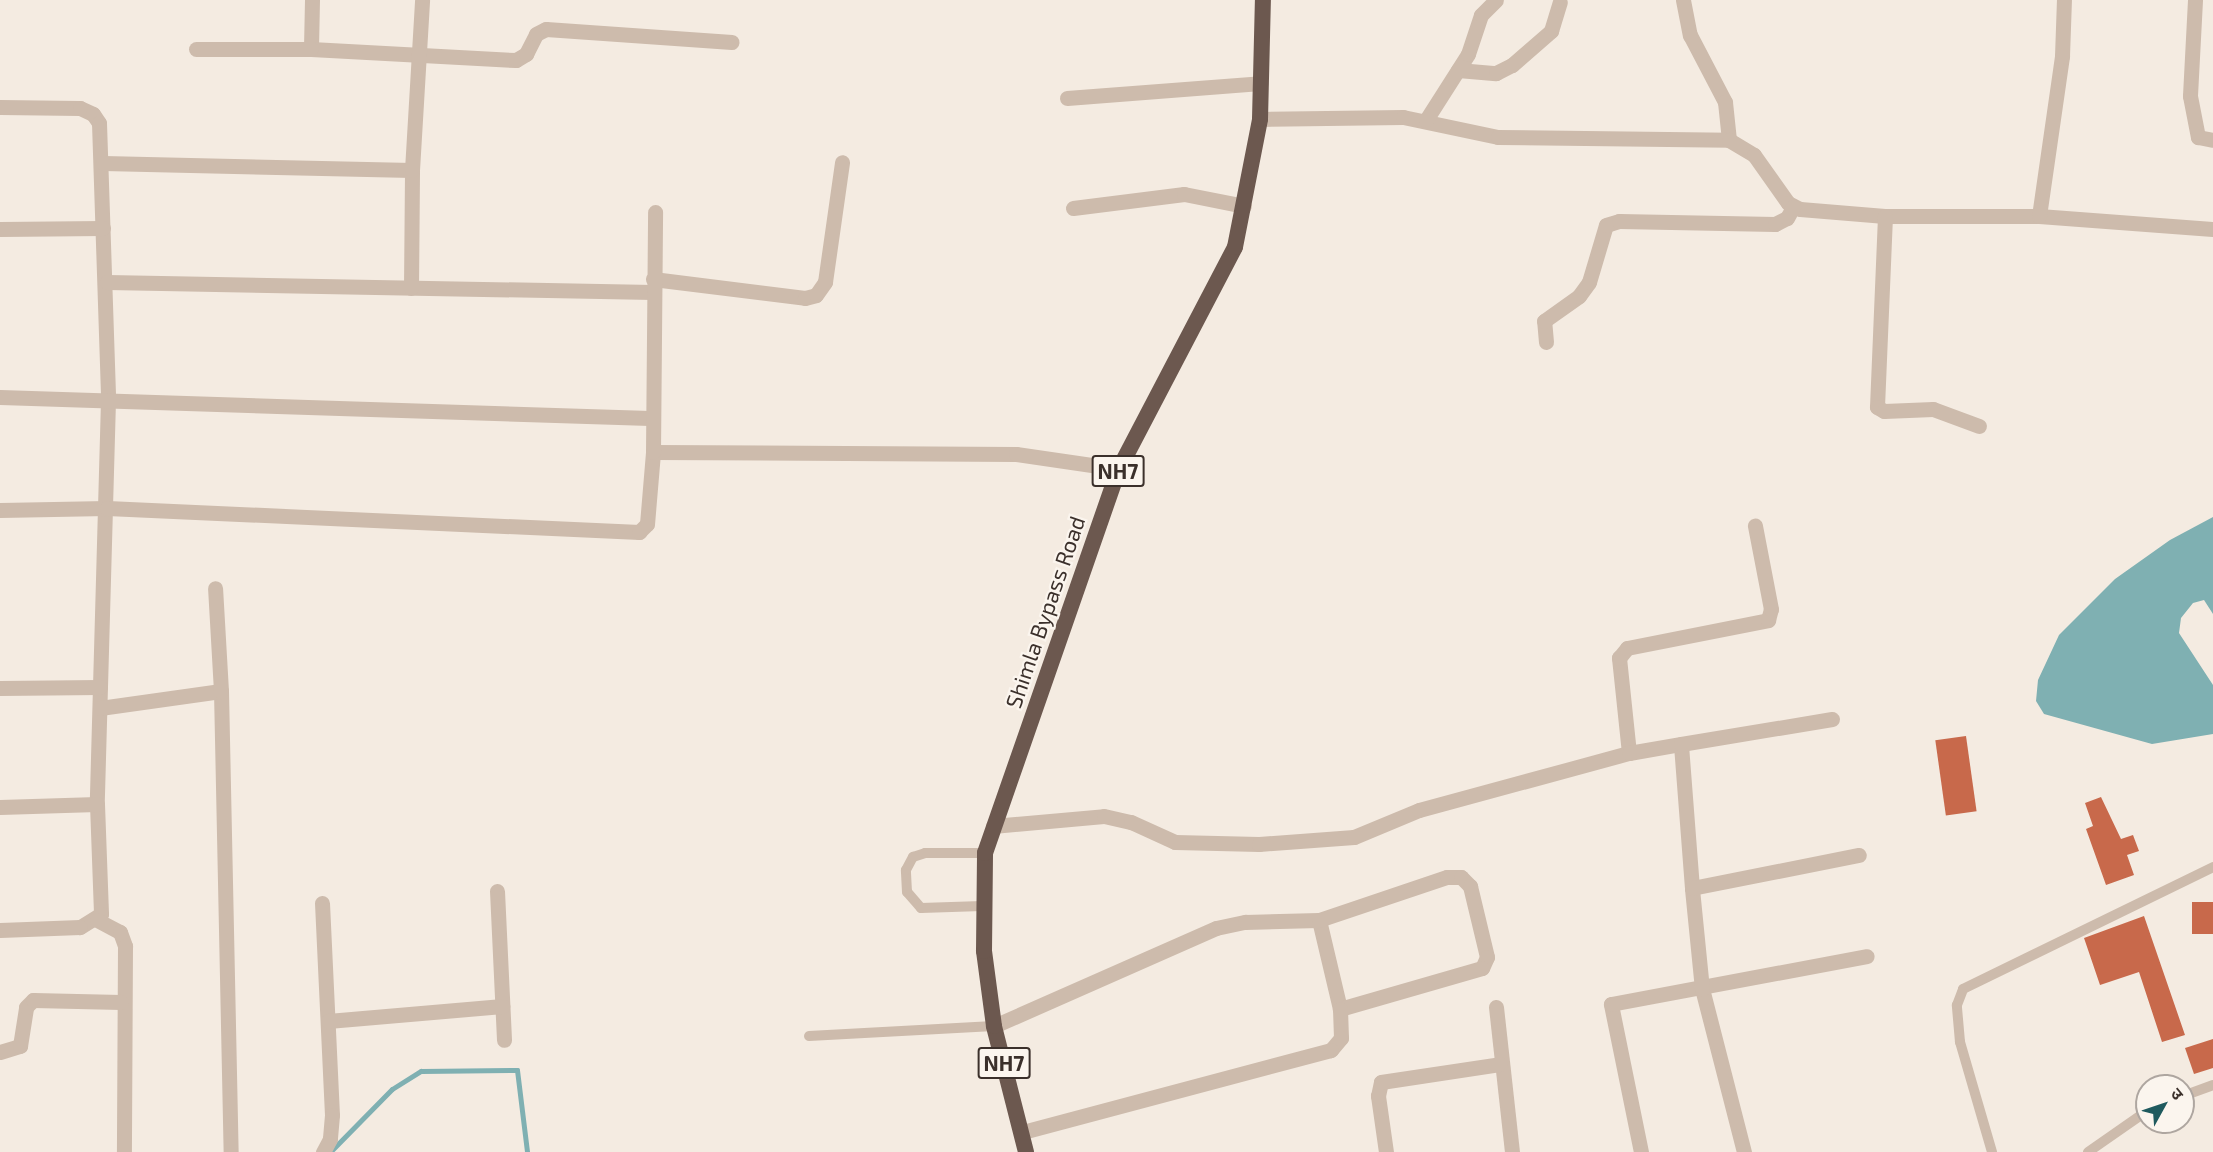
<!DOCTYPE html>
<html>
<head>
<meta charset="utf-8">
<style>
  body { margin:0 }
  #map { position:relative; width:2213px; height:1152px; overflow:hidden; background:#f4ebe1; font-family:"Exo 2","Noto Sans Devanagari",sans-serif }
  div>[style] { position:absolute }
  .water>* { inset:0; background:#7fb0b2 }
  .stream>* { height:5px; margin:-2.5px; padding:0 2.5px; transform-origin:2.5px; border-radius:2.5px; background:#7fb0b2 }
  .building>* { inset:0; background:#c8694b; transform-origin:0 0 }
  .service>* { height:10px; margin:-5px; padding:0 5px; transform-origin:5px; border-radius:5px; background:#cdbbac }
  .minor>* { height:15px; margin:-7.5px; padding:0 7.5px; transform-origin:7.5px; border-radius:7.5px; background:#cdbbac }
  .trunk>* { height:16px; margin:-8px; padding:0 8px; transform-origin:8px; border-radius:8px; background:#6c584f }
  span { translate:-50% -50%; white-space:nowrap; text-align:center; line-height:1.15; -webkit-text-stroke:4.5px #fbf5ee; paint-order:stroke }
  .shield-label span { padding:2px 4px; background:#fbf5ee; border:2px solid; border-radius:4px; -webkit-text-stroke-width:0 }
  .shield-label { font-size:21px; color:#3b302b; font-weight:700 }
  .street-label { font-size:22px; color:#3b302b }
  .north { position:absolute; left:2135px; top:1074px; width:60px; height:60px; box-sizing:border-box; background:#fbf5ee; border:2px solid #aea6a0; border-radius:50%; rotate:50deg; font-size:16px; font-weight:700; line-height:24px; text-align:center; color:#3b302b }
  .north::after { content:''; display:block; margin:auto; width:21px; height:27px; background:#1f5a5e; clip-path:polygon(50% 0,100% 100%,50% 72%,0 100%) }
</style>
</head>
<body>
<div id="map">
  <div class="water">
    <i style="clip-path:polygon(2213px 517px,2213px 614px,2204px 600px,2193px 603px,2181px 618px,2179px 633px,2213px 685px,2213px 734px,2152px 744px,2044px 714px,2036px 701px,2038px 680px,2059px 635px,2115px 579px,2170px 540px)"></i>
  </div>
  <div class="stream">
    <i style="left:330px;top:1152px;width:88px;rotate:-45.5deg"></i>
    <i style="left:392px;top:1089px;width:34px;rotate:-32deg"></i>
    <i style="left:421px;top:1071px;width:96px;rotate:-0.6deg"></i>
    <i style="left:517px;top:1070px;width:83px;rotate:83deg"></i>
  </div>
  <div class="building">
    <i style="left:1966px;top:736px;width:76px;height:31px;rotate:82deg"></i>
    <i style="clip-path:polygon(2101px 797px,2121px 839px,2133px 835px,2139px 851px,2127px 855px,2134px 875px,2106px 885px,2086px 829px,2093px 826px,2085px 803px)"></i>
    <i style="left:2213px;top:902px;width:32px;height:21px;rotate:90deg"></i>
    <i style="clip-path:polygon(2144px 916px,2185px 1035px,2162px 1042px,2139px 972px,2100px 985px,2084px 938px)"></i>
    <i style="clip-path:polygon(2213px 1039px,2213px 1068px,2194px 1074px,2185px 1048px)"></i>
  </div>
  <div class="service">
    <i style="left:982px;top:906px;width:61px;rotate:178.1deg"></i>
    <i style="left:921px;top:908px;width:21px;rotate:-131deg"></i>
    <i style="left:907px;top:892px;width:22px;rotate:-93deg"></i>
    <i style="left:906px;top:870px;width:15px;rotate:-62deg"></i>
    <i style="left:913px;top:857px;width:13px;rotate:-18deg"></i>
    <i style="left:925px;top:853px;width:60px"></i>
    <i style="left:809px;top:1036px;width:185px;rotate:-3.1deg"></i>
    <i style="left:2183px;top:1096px;width:32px;rotate:-20deg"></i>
    <i style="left:1992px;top:1152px;width:115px;rotate:-106.2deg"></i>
    <i style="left:1960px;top:1042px;width:37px;rotate:-95deg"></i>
    <i style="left:1957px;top:1005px;width:17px;rotate:-69deg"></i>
    <i style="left:1963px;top:989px;width:278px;rotate:-26deg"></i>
    <i style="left:2088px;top:1152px;width:72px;rotate:-34.8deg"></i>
  </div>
  <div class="minor">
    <i style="left:312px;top:0;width:49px;rotate:91.2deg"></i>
    <i style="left:311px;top:49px;width:205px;rotate:3.1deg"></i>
    <i style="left:516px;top:60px;width:12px;rotate:-31deg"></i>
    <i style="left:526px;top:54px;width:22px;rotate:-63deg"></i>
    <i style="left:536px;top:34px;width:11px;rotate:-27deg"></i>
    <i style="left:546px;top:29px;width:186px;rotate:4deg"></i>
    <i style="left:1683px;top:0;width:36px;rotate:79deg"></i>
    <i style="left:1690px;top:35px;width:76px;rotate:62.4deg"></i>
    <i style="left:1725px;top:102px;width:38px;rotate:84deg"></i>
    <i style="left:2195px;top:0;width:96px;rotate:93deg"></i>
    <i style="left:2190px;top:96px;width:42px;rotate:79deg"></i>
    <i style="left:2198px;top:137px;width:15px;rotate:11deg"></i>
    <i style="left:196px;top:49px;width:115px"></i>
    <i style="left:1458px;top:70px;width:38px;rotate:5deg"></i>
    <i style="left:1496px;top:73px;width:18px;rotate:-27deg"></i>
    <i style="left:1512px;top:65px;width:52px;rotate:-41.1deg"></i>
    <i style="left:1551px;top:31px;width:30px;rotate:-73deg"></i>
    <i style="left:1067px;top:98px;width:194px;rotate:-4.4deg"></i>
    <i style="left:0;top:107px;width:80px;rotate:0.7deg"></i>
    <i style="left:80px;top:108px;width:14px;rotate:25deg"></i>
    <i style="left:93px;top:114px;width:11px;rotate:56deg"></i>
    <i style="left:99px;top:123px;width:277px;rotate:88.1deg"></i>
    <i style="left:108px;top:400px;width:404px;rotate:91.6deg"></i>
    <i style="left:97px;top:804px;width:110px;rotate:87.9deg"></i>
    <i style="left:101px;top:914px;width:25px;rotate:148deg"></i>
    <i style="left:80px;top:927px;width:80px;rotate:177.9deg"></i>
    <i style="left:1260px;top:119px;width:143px;rotate:-0.8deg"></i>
    <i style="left:1403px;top:117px;width:97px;rotate:11.9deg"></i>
    <i style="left:1498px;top:137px;width:231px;rotate:0.7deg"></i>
    <i style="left:1729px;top:140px;width:29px;rotate:31deg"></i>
    <i style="left:1754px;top:155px;width:59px;rotate:54.7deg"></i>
    <i style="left:1788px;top:203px;width:13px;rotate:27deg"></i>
    <i style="left:1800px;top:209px;width:85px;rotate:4.7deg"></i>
    <i style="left:1885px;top:216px;width:154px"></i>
    <i style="left:2039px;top:216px;width:174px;rotate:4.3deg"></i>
    <i style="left:1426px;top:120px;width:78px;rotate:-57.5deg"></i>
    <i style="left:1468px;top:54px;width:41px;rotate:-71.6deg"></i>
    <i style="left:1481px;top:15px;width:21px;rotate:-45deg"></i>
    <i style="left:103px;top:163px;width:309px;rotate:1.3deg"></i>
    <i style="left:1073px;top:208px;width:112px;rotate:-7.2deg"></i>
    <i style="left:1184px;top:194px;width:61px;rotate:11.3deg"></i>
    <i style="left:1885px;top:216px;width:191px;rotate:92.4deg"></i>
    <i style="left:1877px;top:407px;width:8px;rotate:30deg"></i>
    <i style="left:1884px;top:411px;width:49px;rotate:-2.3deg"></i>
    <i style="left:1933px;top:409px;width:49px;rotate:20.3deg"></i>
    <i style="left:2039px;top:216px;width:162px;rotate:-81.8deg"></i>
    <i style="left:2062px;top:56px;width:56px;rotate:-88deg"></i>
    <i style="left:0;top:229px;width:103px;rotate:-0.6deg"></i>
    <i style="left:653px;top:279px;width:153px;rotate:7.1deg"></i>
    <i style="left:805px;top:298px;width:11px;rotate:-15deg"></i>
    <i style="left:816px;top:295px;width:16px;rotate:-55deg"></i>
    <i style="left:825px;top:282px;width:121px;rotate:-81.9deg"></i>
    <i style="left:107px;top:282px;width:546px;rotate:1.05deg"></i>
    <i style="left:411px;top:288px;width:118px;rotate:-89.5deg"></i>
    <i style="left:412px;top:170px;width:170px;rotate:-86.6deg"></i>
    <i style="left:1546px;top:342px;width:21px;rotate:-95deg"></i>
    <i style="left:1544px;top:321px;width:43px;rotate:-35.5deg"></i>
    <i style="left:1579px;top:296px;width:17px;rotate:-54deg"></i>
    <i style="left:1589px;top:282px;width:59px;rotate:-73.4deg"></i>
    <i style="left:1606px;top:225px;width:14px;rotate:-17deg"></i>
    <i style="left:1619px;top:221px;width:156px;rotate:1.1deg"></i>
    <i style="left:1775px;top:224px;width:13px;rotate:-27deg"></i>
    <i style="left:1787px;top:218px;width:13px;rotate:-61deg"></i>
    <i style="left:0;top:397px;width:650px;rotate:1.85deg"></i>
    <i style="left:653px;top:452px;width:363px;rotate:0.3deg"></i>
    <i style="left:1016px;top:454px;width:104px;rotate:8.3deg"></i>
    <i style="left:0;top:510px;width:107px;rotate:-1.1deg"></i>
    <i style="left:107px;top:508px;width:533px;rotate:2.58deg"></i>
    <i style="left:639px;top:532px;width:11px;rotate:-45deg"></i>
    <i style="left:647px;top:524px;width:72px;rotate:-85.2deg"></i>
    <i style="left:653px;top:452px;width:240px;rotate:-89.5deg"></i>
    <i style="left:0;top:688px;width:100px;rotate:-0.6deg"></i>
    <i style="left:221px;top:691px;width:461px;rotate:88.8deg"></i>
    <i style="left:100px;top:708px;width:122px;rotate:-8deg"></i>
    <i style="left:221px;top:691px;width:103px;rotate:-93.3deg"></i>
    <i style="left:1629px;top:753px;width:96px;rotate:-96deg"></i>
    <i style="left:1619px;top:658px;width:13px;rotate:-51deg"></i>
    <i style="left:1627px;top:648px;width:144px;rotate:-11.2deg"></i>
    <i style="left:1768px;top:620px;width:11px;rotate:-75deg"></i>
    <i style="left:1771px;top:609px;width:85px;rotate:-100.9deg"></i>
    <i style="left:0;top:807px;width:97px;rotate:-1.8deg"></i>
    <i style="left:993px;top:826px;width:111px;rotate:-5.1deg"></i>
    <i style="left:1104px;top:816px;width:28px;rotate:13deg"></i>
    <i style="left:1131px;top:822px;width:48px;rotate:24.4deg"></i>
    <i style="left:1175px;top:842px;width:84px;rotate:1.4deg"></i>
    <i style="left:1259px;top:844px;width:95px;rotate:-4.2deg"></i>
    <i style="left:1354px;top:837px;width:70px;rotate:-22.6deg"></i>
    <i style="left:1419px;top:810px;width:218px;rotate:-15.2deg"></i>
    <i style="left:1629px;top:753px;width:53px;rotate:-9.8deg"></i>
    <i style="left:1692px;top:888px;width:144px;rotate:-94.4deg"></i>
    <i style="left:1681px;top:744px;width:153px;rotate:-9.4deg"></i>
    <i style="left:497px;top:891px;width:149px;rotate:87.3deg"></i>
    <i style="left:322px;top:903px;width:212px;rotate:87.3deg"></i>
    <i style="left:332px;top:1115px;width:24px;rotate:95deg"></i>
    <i style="left:330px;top:1139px;width:15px;rotate:118deg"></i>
    <i style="left:97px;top:920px;width:26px;rotate:28deg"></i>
    <i style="left:120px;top:932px;width:15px;rotate:70deg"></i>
    <i style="left:125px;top:946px;width:206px;rotate:90.3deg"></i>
    <i style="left:1319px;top:920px;width:91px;rotate:76.7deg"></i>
    <i style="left:1496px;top:1007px;width:146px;rotate:83.7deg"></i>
    <i style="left:328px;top:1021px;width:175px;rotate:-4.9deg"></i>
    <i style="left:994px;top:1026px;width:243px;rotate:-23.8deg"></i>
    <i style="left:1216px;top:928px;width:30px;rotate:-12deg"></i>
    <i style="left:1245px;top:922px;width:74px;rotate:-1.5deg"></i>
    <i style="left:1319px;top:920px;width:135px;rotate:-18.6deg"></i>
    <i style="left:1447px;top:877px;width:14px"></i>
    <i style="left:1461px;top:877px;width:13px;rotate:45deg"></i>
    <i style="left:1470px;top:886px;width:73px;rotate:76.5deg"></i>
    <i style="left:1487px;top:957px;width:12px;rotate:114deg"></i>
    <i style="left:1482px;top:968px;width:148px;rotate:163.9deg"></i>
    <i style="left:1340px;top:1009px;width:29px;rotate:88deg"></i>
    <i style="left:1341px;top:1038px;width:16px;rotate:130deg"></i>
    <i style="left:1331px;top:1050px;width:320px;rotate:165.1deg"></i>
    <i style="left:0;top:1052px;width:21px;rotate:-17deg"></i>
    <i style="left:20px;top:1046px;width:39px;rotate:-81deg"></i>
    <i style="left:26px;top:1007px;width:10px;rotate:-45deg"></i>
    <i style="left:33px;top:1000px;width:88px;rotate:1.3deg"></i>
    <i style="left:1386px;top:1152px;width:57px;rotate:-98.1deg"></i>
    <i style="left:1378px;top:1096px;width:14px;rotate:-78deg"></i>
    <i style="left:1381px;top:1082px;width:120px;rotate:-8.6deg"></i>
    <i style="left:1641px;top:1152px;width:151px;rotate:-101.5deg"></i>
    <i style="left:1611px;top:1004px;width:260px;rotate:-10.6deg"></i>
    <i style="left:1744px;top:1152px;width:168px;rotate:-104.4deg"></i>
    <i style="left:1702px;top:989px;width:101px;rotate:-95.7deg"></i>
    <i style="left:1692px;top:888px;width:170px;rotate:-11.2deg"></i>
  </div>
  <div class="trunk">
    <i style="left:1026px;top:1152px;width:130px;rotate:-104.3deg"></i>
    <i style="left:994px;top:1026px;width:76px;rotate:-97.6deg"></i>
    <i style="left:984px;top:951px;width:98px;rotate:-89.4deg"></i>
    <i style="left:985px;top:853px;width:407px;rotate:-70.8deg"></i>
    <i style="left:1119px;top:469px;width:250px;rotate:-62.4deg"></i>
    <i style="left:1235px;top:247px;width:130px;rotate:-78.9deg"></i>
    <i style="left:1260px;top:119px;width:119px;rotate:-88.6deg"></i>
  </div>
  <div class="shield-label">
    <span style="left:1118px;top:471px">NH7</span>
    <span style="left:1004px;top:1063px">NH7</span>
  </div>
  <div class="street-label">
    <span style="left:1045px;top:612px;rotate:-71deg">Shimla Bypass Road</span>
  </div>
  <div class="north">उ</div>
</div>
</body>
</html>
